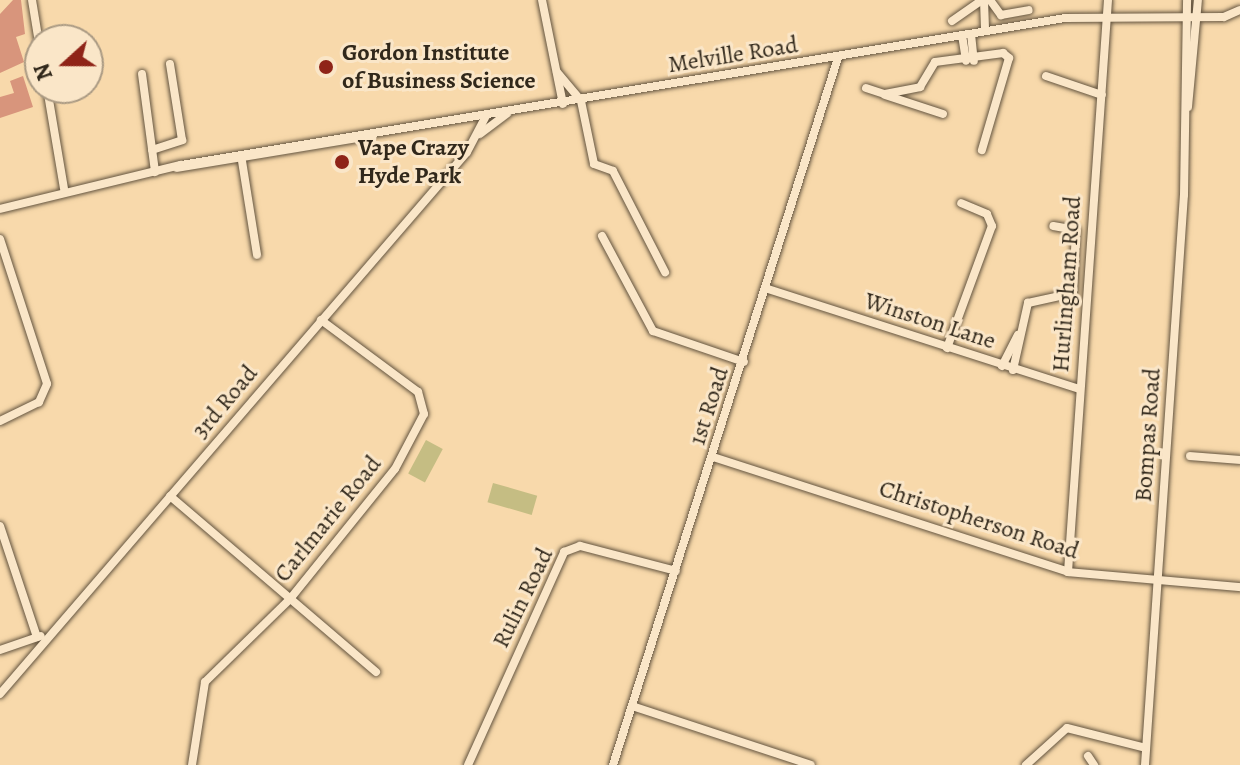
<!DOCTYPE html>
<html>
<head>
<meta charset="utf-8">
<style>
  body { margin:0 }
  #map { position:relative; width:1240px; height:765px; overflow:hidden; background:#f8d9ab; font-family:Alegreya,serif }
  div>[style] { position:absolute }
  .green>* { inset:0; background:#c5bd83; transform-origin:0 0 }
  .building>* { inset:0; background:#d8957c }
  .roads { filter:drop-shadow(0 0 2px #63543f) drop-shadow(0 0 2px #63543f) }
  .minor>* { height:8px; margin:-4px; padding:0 4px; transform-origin:4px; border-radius:4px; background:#fae6c8 }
  .dots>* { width:22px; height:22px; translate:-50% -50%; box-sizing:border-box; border:4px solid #fae6c8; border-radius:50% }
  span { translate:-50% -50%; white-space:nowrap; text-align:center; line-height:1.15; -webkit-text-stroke:6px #fae6c8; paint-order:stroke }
  .poi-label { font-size:24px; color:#31281b; font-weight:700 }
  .left { translate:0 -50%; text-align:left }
  .street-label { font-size:24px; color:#31281b }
  .north { position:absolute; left:24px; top:24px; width:80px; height:80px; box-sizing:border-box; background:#fae6c8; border:2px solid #aa9a83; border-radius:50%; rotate:249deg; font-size:22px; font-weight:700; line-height:32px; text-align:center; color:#31281b }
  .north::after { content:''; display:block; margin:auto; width:28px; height:36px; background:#8f2418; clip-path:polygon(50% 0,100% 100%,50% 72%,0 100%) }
</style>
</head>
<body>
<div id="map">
  <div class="green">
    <i style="left:426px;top:440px;width:19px;height:38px;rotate:28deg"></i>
    <i style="left:493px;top:483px;width:46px;height:20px;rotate:16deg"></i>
  </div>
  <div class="building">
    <i style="clip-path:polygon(13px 0,21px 0,25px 34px,16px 37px,24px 62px,0 73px,0 14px)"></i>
    <i style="clip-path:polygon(23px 76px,33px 107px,0 118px,0 97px,14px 93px,10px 81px)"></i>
  </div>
  <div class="roads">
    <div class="minor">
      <i style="left:32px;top:0;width:50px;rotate:80.7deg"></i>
      <i style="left:542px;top:0;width:106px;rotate:78.6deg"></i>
      <i style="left:984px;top:0;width:31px;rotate:88deg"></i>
      <i style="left:990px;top:0;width:19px;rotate:54deg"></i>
      <i style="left:1001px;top:15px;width:28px;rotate:-10deg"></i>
      <i style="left:952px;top:21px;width:35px;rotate:-35deg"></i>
      <i style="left:971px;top:34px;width:27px;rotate:84deg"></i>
      <i style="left:962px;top:35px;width:26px;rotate:81deg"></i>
      <i style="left:557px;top:72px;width:38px;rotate:50deg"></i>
      <i style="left:581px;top:101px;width:64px;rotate:78.3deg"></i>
      <i style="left:594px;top:164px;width:20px;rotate:20deg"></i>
      <i style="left:613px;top:171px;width:114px;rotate:62.8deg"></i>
      <i style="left:142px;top:74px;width:99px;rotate:82.4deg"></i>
      <i style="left:1046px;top:76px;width:59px;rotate:18.7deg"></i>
      <i style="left:47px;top:88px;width:102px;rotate:80.4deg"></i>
      <i style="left:866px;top:88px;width:20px;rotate:18deg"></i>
      <i style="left:885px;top:94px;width:36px;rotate:-11deg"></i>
      <i style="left:920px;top:87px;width:29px;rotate:-59deg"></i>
      <i style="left:935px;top:62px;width:69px;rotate:-7.5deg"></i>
      <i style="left:1003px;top:53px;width:8px;rotate:40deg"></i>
      <i style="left:1009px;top:58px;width:96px;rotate:106.4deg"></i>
      <i style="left:885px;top:95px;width:61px;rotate:18.1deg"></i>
      <i style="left:1188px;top:107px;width:107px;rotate:-84.7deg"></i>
      <i style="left:480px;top:134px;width:34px;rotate:-37deg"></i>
      <i style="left:152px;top:150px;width:32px;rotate:-18deg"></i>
      <i style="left:182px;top:140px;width:77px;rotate:-99deg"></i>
      <i style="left:242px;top:161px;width:95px;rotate:80.9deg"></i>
      <i style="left:177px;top:168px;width:191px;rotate:-9.4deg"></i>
      <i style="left:0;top:209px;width:186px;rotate:-13.7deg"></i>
      <i style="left:181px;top:165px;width:896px;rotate:-9.44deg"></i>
      <i style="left:1065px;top:18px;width:159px;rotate:-0.4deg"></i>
      <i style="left:1224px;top:17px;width:17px;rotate:-24deg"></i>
      <i style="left:602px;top:236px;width:108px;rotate:61.8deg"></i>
      <i style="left:653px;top:331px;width:96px;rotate:18.8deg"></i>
      <i style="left:0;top:239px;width:152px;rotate:72deg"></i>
      <i style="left:47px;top:384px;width:20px;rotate:114deg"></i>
      <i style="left:39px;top:402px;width:43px;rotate:154deg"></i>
      <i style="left:768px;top:289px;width:327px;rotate:17.8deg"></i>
      <i style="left:947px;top:348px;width:130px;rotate:-69.8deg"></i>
      <i style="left:992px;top:226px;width:13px;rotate:-113deg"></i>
      <i style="left:987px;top:214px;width:28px;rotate:-157deg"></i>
      <i style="left:1002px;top:366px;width:35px;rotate:-63deg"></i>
      <i style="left:1013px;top:370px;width:69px;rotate:-77.4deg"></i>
      <i style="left:1028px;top:303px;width:46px;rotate:-12.5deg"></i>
      <i style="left:1073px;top:293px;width:63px;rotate:-87.3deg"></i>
      <i style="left:1076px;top:230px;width:23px;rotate:-170deg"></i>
      <i style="left:1190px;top:456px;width:50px;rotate:4.6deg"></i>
      <i style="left:713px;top:457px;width:373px;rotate:17.9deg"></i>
      <i style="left:1068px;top:572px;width:173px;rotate:5deg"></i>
      <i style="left:170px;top:496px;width:271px;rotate:40.5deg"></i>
      <i style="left:0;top:526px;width:117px;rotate:71.6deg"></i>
      <i style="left:1068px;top:572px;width:573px;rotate:-86deg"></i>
      <i style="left:0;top:650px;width:43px;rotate:-18.9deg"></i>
      <i style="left:0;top:694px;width:715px;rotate:-49.25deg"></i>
      <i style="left:467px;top:152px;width:41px;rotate:-62.2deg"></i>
      <i style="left:632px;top:706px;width:188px;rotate:18.2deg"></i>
      <i style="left:1088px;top:756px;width:11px;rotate:56deg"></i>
      <i style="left:192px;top:765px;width:84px;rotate:-81.1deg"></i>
      <i style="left:205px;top:682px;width:119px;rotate:-44.3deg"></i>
      <i style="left:290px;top:599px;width:167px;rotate:-51.1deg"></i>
      <i style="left:395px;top:469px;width:62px;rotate:-62.2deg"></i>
      <i style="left:424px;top:414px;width:23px;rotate:-105deg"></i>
      <i style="left:418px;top:392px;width:121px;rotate:-143.4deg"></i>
      <i style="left:468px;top:765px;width:234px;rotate:-65.7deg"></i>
      <i style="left:564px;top:552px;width:17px;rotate:-21deg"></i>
      <i style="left:580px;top:546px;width:99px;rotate:14.6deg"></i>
      <i style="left:613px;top:765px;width:742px;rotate:-72.35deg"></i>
      <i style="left:1026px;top:765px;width:55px;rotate:-42.1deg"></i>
      <i style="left:1067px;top:728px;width:81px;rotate:14.2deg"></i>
      <i style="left:1145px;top:765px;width:571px;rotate:-86.09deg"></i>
      <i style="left:1184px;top:195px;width:195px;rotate:-89.1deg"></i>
    </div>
  </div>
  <div class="dots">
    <i style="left:326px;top:67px;background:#8f2418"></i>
    <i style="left:342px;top:162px;background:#8f2418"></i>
  </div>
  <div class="poi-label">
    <span class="left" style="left:342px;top:67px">Gordon Institute<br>of Business Science</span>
    <span class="left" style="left:358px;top:162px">Vape Crazy<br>Hyde Park</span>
  </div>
  <div class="street-label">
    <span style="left:733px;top:55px;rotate:-9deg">Melville Road</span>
    <span style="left:1067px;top:284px;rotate:-86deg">Hurlingham Road</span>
    <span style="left:930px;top:321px;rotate:18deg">Winston Lane</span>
    <span style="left:225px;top:402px;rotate:-50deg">3rd Road</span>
    <span style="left:709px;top:406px;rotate:-72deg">1st Road</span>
    <span style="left:1148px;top:435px;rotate:-86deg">Bompas Road</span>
    <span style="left:328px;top:519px;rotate:-51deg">Carlmarie Road</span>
    <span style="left:979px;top:520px;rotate:18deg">Christopherson Road</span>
    <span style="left:523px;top:598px;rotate:-64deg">Rulin Road</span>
  </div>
  <div class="north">N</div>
</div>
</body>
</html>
